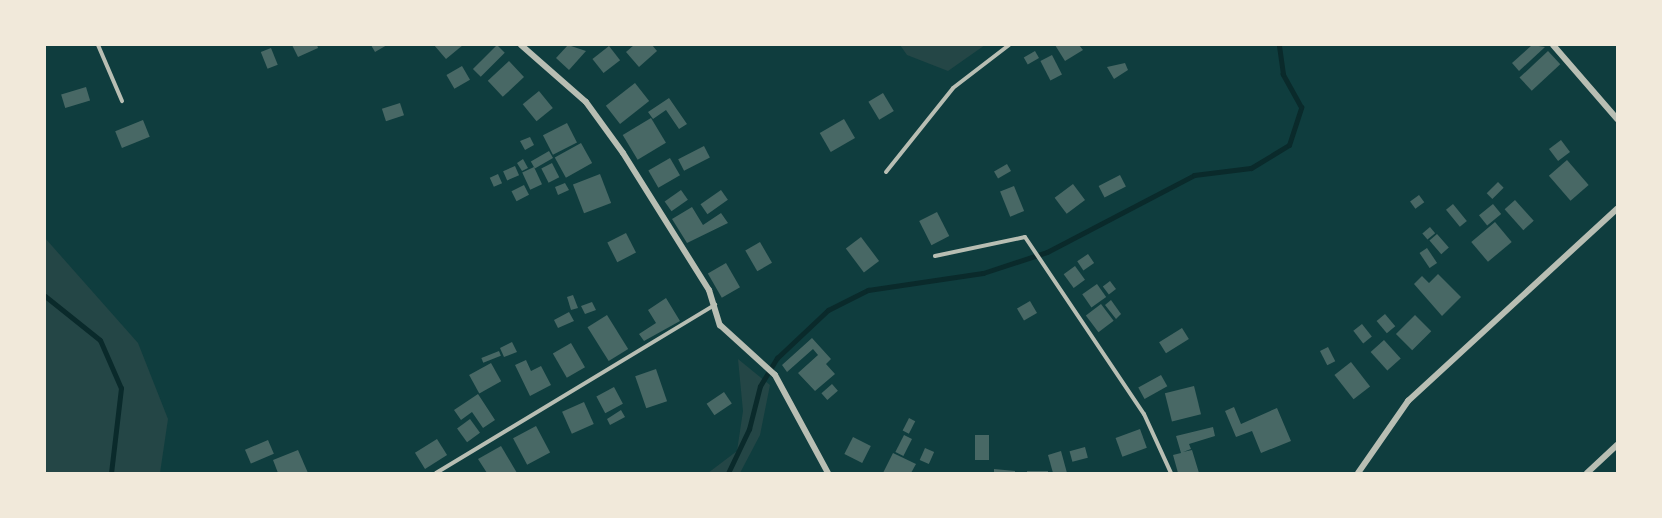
<!DOCTYPE html>
<html>
<head>
<meta charset="utf-8">
<style>
  body { margin:0 }
  #map { position:relative; width:1662px; height:518px; overflow:hidden; background:#0f3d3e; font-family:Lato,sans-serif }
  div>[style] { position:absolute }
  .green>* { inset:0; background:#244646 }
  .stream>* { height:5px; margin:-2.5px; padding:0 2.5px; transform-origin:2.5px; border-radius:2.5px; background:#0a2a2b }
  .building>* { inset:0; background:#486865; transform-origin:0 0 }
  .service>* { height:4px; margin:-2px; padding:0 2px; transform-origin:2px; border-radius:2px; background:#b8beb3 }
  .minor>* { height:6px; margin:-3px; padding:0 3px; transform-origin:3px; border-radius:3px; background:#b8beb3 }
  span { translate:-50% -50%; white-space:nowrap; text-align:center; line-height:1.15; -webkit-text-stroke:6px #f1e9da; paint-order:stroke }
  .frame { position:absolute; inset:0; border:46px solid #f1e9da; pointer-events:none }
</style>
</head>
<body>
<div id="map">
  <div class="green">
    <i style="clip-path:polygon(900px 45px,985px 45px,948px 71px,907px 55px)"></i>
    <i style="clip-path:polygon(45px 238px,138px 343px,168px 419px,160px 473px,45px 473px)"></i>
    <i style="clip-path:polygon(738px 359px,770px 385px,760px 435px,740px 473px,708px 473px,737px 451px,743px 411px)"></i>
  </div>
  <div class="stream">
    <i style="left:45px;top:296px;width:70px;rotate:38.7deg"></i>
    <i style="left:100px;top:340px;width:52px;rotate:66.4deg"></i>
    <i style="left:121px;top:388px;width:86px;rotate:96.7deg"></i>
    <i style="left:728px;top:473px;width:49px;rotate:-64.5deg"></i>
    <i style="left:749px;top:429px;width:44px;rotate:-75.7deg"></i>
    <i style="left:760px;top:386px;width:33px;rotate:-59deg"></i>
    <i style="left:777px;top:358px;width:70px;rotate:-43.3deg"></i>
    <i style="left:828px;top:310px;width:45px;rotate:-26.6deg"></i>
    <i style="left:868px;top:290px;width:116px;rotate:-8.4deg"></i>
    <i style="left:983px;top:273px;width:67px;rotate:-18.2deg"></i>
    <i style="left:1047px;top:252px;width:166px;rotate:-27.6deg"></i>
    <i style="left:1194px;top:175px;width:57px;rotate:-7deg"></i>
    <i style="left:1251px;top:168px;width:44px;rotate:-31.2deg"></i>
    <i style="left:1289px;top:145px;width:40px;rotate:-72deg"></i>
    <i style="left:1301px;top:107px;width:38px;rotate:-119deg"></i>
    <i style="left:1283px;top:74px;width:29px;rotate:-98deg"></i>
  </div>
  <div class="building">
    <i style="clip-path:polygon(292px 45px,317px 45px,318px 48px,298px 57px)"></i>
    <i style="clip-path:polygon(371px 45px,387px 45px,375px 52px)"></i>
    <i style="clip-path:polygon(434px 45px,463px 45px,446px 59px)"></i>
    <i style="left:497px;top:45px;width:11px;height:34px;rotate:45deg"></i>
    <i style="clip-path:polygon(568px 45px,586px 51px,569px 70px,556px 58px)"></i>
    <i style="clip-path:polygon(634px 45px,652px 45px,657px 51px,639px 67px,626px 52px)"></i>
    <i style="clip-path:polygon(1055px 45px,1079px 45px,1083px 50px,1065px 61px)"></i>
    <i style="clip-path:polygon(1532px 45px,1545px 47px,1519px 71px,1512px 63px)"></i>
    <i style="left:609px;top:46px;width:18px;height:21px;rotate:52deg"></i>
    <i style="left:271px;top:48px;width:18px;height:11px;rotate:68deg"></i>
    <i style="left:1035px;top:51px;width:8px;height:13px;rotate:60deg"></i>
    <i style="left:1548px;top:51px;width:18px;height:39px;rotate:47deg"></i>
    <i style="left:1052px;top:55px;width:22px;height:13px;rotate:63deg"></i>
    <i style="left:509px;top:61px;width:22px;height:29px;rotate:47deg"></i>
    <i style="clip-path:polygon(1125px 63px,1128px 70px,1114px 79px,1107px 67px)"></i>
    <i style="left:462px;top:66px;width:16px;height:18px;rotate:60deg"></i>
    <i style="left:635px;top:83px;width:23px;height:37px;rotate:52deg"></i>
    <i style="left:86px;top:87px;width:14px;height:26px;rotate:73deg"></i>
    <i style="left:539px;top:91px;width:22px;height:21px;rotate:51deg"></i>
    <i style="left:883px;top:93px;width:21px;height:17px;rotate:59deg"></i>
    <i style="clip-path:polygon(669px 98px,687px 124px,679px 129px,666px 110px,653px 119px,648px 112px)"></i>
    <i style="left:400px;top:103px;width:13px;height:19px;rotate:72deg"></i>
    <i style="left:651px;top:118px;width:29px;height:33px;rotate:59deg"></i>
    <i style="left:844px;top:119px;width:22px;height:28px;rotate:60deg"></i>
    <i style="left:143px;top:120px;width:18px;height:30px;rotate:68deg"></i>
    <i style="left:567px;top:123px;width:22px;height:27px;rotate:63deg"></i>
    <i style="clip-path:polygon(530px 137px,534px 145px,525px 150px,520px 141px)"></i>
    <i style="left:1561px;top:140px;width:15px;height:15px;rotate:53deg"></i>
    <i style="left:581px;top:143px;width:23px;height:30px;rotate:61deg"></i>
    <i style="left:704px;top:146px;width:13px;height:29px;rotate:63deg"></i>
    <i style="left:549px;top:151px;width:8px;height:21px;rotate:60deg"></i>
    <i style="left:670px;top:158px;width:20px;height:25px;rotate:60deg"></i>
    <i style="clip-path:polygon(523px 159px,528px 168px,522px 171px,517px 163px)"></i>
    <i style="left:1567px;top:160px;width:33px;height:24px;rotate:49deg"></i>
    <i style="left:552px;top:163px;width:16px;height:12px;rotate:63deg"></i>
    <i style="left:1007px;top:164px;width:8px;height:15px;rotate:60deg"></i>
    <i style="left:515px;top:166px;width:10px;height:13px;rotate:66deg"></i>
    <i style="left:534px;top:167px;width:19px;height:13px;rotate:65deg"></i>
    <i style="left:498px;top:174px;width:10px;height:9px;rotate:66deg"></i>
    <i style="left:600px;top:174px;width:31px;height:29px;rotate:69deg"></i>
    <i style="left:1120px;top:175px;width:13px;height:24px;rotate:63deg"></i>
    <i style="left:1498px;top:182px;width:8px;height:16px;rotate:45deg"></i>
    <i style="clip-path:polygon(565px 183px,569px 190px,558px 195px,555px 187px)"></i>
    <i style="left:1073px;top:184px;width:20px;height:23px;rotate:53deg"></i>
    <i style="left:524px;top:185px;width:11px;height:14px;rotate:63deg"></i>
    <i style="left:1014px;top:186px;width:27px;height:15px;rotate:68deg"></i>
    <i style="left:681px;top:190px;width:12px;height:20px;rotate:55deg"></i>
    <i style="left:721px;top:190px;width:12px;height:25px;rotate:55deg"></i>
    <i style="left:1419px;top:195px;width:9px;height:11px;rotate:54deg"></i>
    <i style="left:1515px;top:200px;width:28px;height:14px;rotate:48deg"></i>
    <i style="left:1453px;top:204px;width:22px;height:9px;rotate:51deg"></i>
    <i style="left:1493px;top:204px;width:13px;height:18px;rotate:51deg"></i>
    <i style="clip-path:polygon(692px 207px,703px 225px,721px 213px,728px 223px,687px 243px,672px 219px)"></i>
    <i style="left:937px;top:212px;width:27px;height:20px;rotate:63deg"></i>
    <i style="left:1495px;top:222px;width:26px;height:31px;rotate:50deg"></i>
    <i style="left:1430px;top:227px;width:8px;height:10px;rotate:50deg"></i>
    <i style="left:626px;top:233px;width:22px;height:21px;rotate:63deg"></i>
    <i style="left:1437px;top:234px;width:18px;height:10px;rotate:49deg"></i>
    <i style="left:861px;top:237px;width:30px;height:19px;rotate:53deg"></i>
    <i style="left:760px;top:242px;width:24px;height:17px;rotate:60deg"></i>
    <i style="left:1427px;top:248px;width:18px;height:9px;rotate:56deg"></i>
    <i style="left:1088px;top:254px;width:11px;height:13px;rotate:56deg"></i>
    <i style="left:726px;top:263px;width:28px;height:21px;rotate:60deg"></i>
    <i style="left:1075px;top:266px;width:17px;height:14px;rotate:54deg"></i>
    <i style="clip-path:polygon(1438px 274px,1461px 297px,1442px 316px,1414px 284px,1422px 276px,1429px 283px)"></i>
    <i style="left:1110px;top:281px;width:10px;height:9px;rotate:53deg"></i>
    <i style="left:1097px;top:284px;width:16px;height:18px;rotate:55deg"></i>
    <i style="clip-path:polygon(573px 295px,578px 308px,571px 310px,567px 297px)"></i>
    <i style="clip-path:polygon(666px 298px,680px 321px,644px 341px,639px 334px,656px 323px,648px 310px)"></i>
    <i style="clip-path:polygon(1111px 300px,1121px 314px,1116px 319px,1105px 305px)"></i>
    <i style="left:1030px;top:301px;width:14px;height:15px;rotate:60deg"></i>
    <i style="clip-path:polygon(592px 302px,596px 310px,585px 314px,581px 306px)"></i>
    <i style="left:1101px;top:304px;width:21px;height:19px;rotate:53deg"></i>
    <i style="clip-path:polygon(569px 312px,574px 321px,558px 328px,554px 320px)"></i>
    <i style="left:1385px;top:314px;width:16px;height:11px;rotate:50deg"></i>
    <i style="left:607px;top:315px;width:40px;height:23px;rotate:58deg"></i>
    <i style="left:1415px;top:315px;width:23px;height:27px;rotate:45deg"></i>
    <i style="left:1362px;top:324px;width:16px;height:11px;rotate:52deg"></i>
    <i style="left:1182px;top:328px;width:13px;height:27px;rotate:58deg"></i>
    <i style="clip-path:polygon(812px 338px,831px 359px,826px 364px,835px 374px,815px 391px,798px 373px,818px 355px,813px 349px,787px 372px,782px 365px)"></i>
    <i style="left:1384px;top:340px;width:25px;height:18px;rotate:48deg"></i>
    <i style="clip-path:polygon(512px 342px,517px 352px,504px 357px,500px 348px)"></i>
    <i style="left:571px;top:343px;width:28px;height:21px;rotate:60deg"></i>
    <i style="left:1328px;top:347px;width:16px;height:9px;rotate:63deg"></i>
    <i style="left:499px;top:351px;width:5px;height:19px;rotate:68deg"></i>
    <i style="clip-path:polygon(526px 360px,531px 371px,541px 366px,551px 385px,530px 396px,515px 365px)"></i>
    <i style="left:1351px;top:362px;width:31px;height:21px;rotate:52deg"></i>
    <i style="left:491px;top:363px;width:21px;height:25px;rotate:61deg"></i>
    <i style="left:656px;top:369px;width:34px;height:22px;rotate:71deg"></i>
    <i style="left:1161px;top:375px;width:13px;height:26px;rotate:61deg"></i>
    <i style="left:832px;top:384px;width:9px;height:14px;rotate:49deg"></i>
    <i style="left:1194px;top:386px;width:29px;height:30px;rotate:76deg"></i>
    <i style="left:614px;top:387px;width:19px;height:20px;rotate:62deg"></i>
    <i style="left:724px;top:392px;width:14px;height:21px;rotate:56deg"></i>
    <i style="clip-path:polygon(478px 394px,495px 420px,483px 428px,472px 412px,461px 420px,454px 410px)"></i>
    <i style="left:584px;top:402px;width:24px;height:24px;rotate:66deg"></i>
    <i style="clip-path:polygon(1234px 407px,1241px 424px,1277px 408px,1291px 441px,1261px 453px,1252px 431px,1236px 437px,1225px 411px)"></i>
    <i style="clip-path:polygon(621px 410px,625px 417px,610px 425px,607px 419px)"></i>
    <i style="left:909px;top:418px;width:7px;height:14px;rotate:27deg"></i>
    <i style="left:470px;top:419px;width:17px;height:16px;rotate:54deg"></i>
    <i style="left:536px;top:426px;width:30px;height:26px;rotate:62deg"></i>
    <i style="clip-path:polygon(1213px 427px,1215px 436px,1189px 444px,1191px 449px,1183px 452px,1192px 450px,1199px 473px,1178px 473px,1173px 455px,1181px 453px,1176px 436px)"></i>
    <i style="left:1140px;top:429px;width:20px;height:26px;rotate:70deg"></i>
    <i style="left:904px;top:435px;width:9px;height:19px;rotate:27deg"></i>
    <i style="left:975px;top:435px;width:14px;height:25px"></i>
    <i style="left:853px;top:437px;width:20px;height:19px;rotate:27deg"></i>
    <i style="left:437px;top:439px;width:19px;height:26px;rotate:58deg"></i>
    <i style="left:268px;top:440px;width:15px;height:25px;rotate:67deg"></i>
    <i style="clip-path:polygon(501px 446px,517px 473px,487px 473px,478px 459px)"></i>
    <i style="left:1085px;top:447px;width:11px;height:16px;rotate:75deg"></i>
    <i style="left:925px;top:448px;width:10px;height:13px;rotate:24deg"></i>
    <i style="clip-path:polygon(298px 450px,308px 473px,278px 473px,273px 460px)"></i>
    <i style="clip-path:polygon(1061px 451px,1067px 473px,1053px 473px,1048px 455px)"></i>
    <i style="clip-path:polygon(893px 453px,916px 464px,911px 473px,883px 473px)"></i>
    <i style="clip-path:polygon(994px 469px,1015px 471px,1015px 473px,994px 473px)"></i>
    <i style="left:1027px;top:471px;width:21px;height:2px"></i>
  </div>
  <div class="service">
    <i style="left:98px;top:45px;width:61px;rotate:66.8deg"></i>
    <i style="left:886px;top:172px;width:107px;rotate:-51.4deg"></i>
    <i style="left:953px;top:88px;width:71px;rotate:-37.5deg"></i>
    <i style="left:935px;top:256px;width:92px;rotate:-11.9deg"></i>
    <i style="left:1025px;top:237px;width:213px;rotate:56.1deg"></i>
    <i style="left:1144px;top:414px;width:65px;rotate:65.4deg"></i>
    <i style="left:436px;top:473px;width:326px;rotate:-31.1deg"></i>
  </div>
  <div class="minor">
    <i style="left:521px;top:45px;width:86px;rotate:41.2deg"></i>
    <i style="left:586px;top:102px;width:63px;rotate:54deg"></i>
    <i style="left:623px;top:153px;width:162px;rotate:57.9deg"></i>
    <i style="left:709px;top:290px;width:37px;rotate:73deg"></i>
    <i style="left:720px;top:325px;width:74px;rotate:42.3deg"></i>
    <i style="left:775px;top:375px;width:111px;rotate:61.6deg"></i>
    <i style="left:1553px;top:45px;width:98px;rotate:49.1deg"></i>
    <i style="left:1358px;top:473px;width:88px;rotate:-55.2deg"></i>
    <i style="left:1408px;top:401px;width:284px;rotate:-42.6deg"></i>
    <i style="left:1587px;top:473px;width:41px;rotate:-43deg"></i>
  </div>
  <div class="frame"></div>
</div>
</body>
</html>
